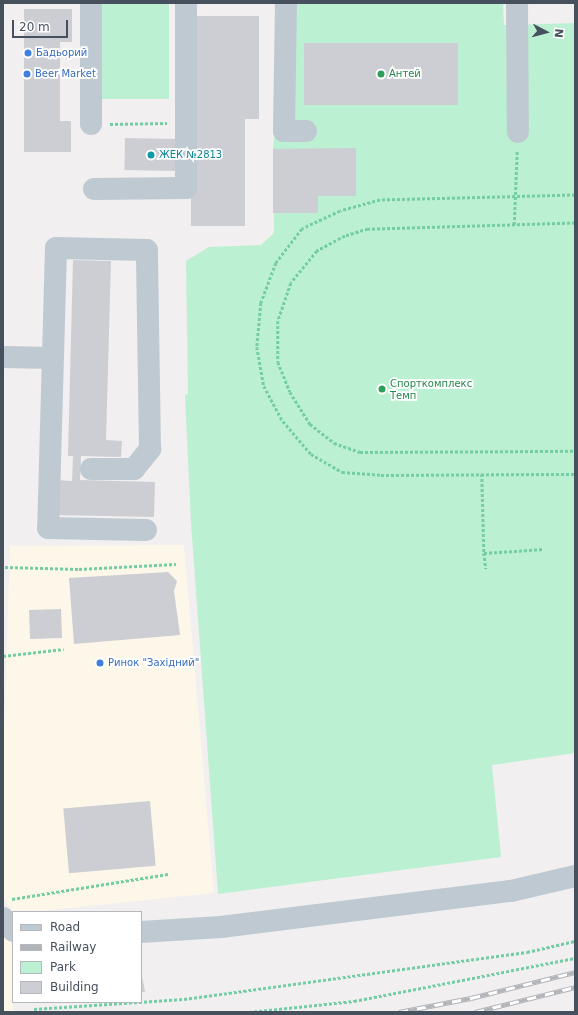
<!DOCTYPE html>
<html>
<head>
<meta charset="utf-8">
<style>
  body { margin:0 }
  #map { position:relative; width:578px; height:1015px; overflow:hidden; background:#f1efef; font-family:"DejaVu Sans",sans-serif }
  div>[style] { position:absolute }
  .commercial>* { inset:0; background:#fcf7e8 }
  .green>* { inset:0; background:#bcf0d2; transform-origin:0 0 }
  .building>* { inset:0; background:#ccced4; transform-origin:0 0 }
  .path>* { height:2.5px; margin-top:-1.25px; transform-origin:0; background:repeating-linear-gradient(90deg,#74cea5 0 3px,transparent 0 5px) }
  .minor>* { height:22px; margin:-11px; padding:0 11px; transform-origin:11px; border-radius:11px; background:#bfc9d1 }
  .rail>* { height:4.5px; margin-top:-2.25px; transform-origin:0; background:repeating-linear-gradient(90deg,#fff 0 9px,#b1b4b9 0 18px); box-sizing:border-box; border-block:1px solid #b1b4b9 }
  .dots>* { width:11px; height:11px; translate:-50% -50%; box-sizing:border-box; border:2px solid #fff; border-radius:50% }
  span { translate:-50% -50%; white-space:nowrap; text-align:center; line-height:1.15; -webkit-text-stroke:3.5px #fff; paint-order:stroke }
  .shop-label { font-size:10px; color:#366cbe }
  .left { translate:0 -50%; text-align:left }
  .leisure-label { font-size:10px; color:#27864d }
  .culture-label { font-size:10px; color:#0d838f }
  .frame { position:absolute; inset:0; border:4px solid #47515d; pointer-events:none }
  .legend { position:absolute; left:12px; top:911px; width:130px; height:92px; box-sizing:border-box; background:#fff; border:1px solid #b5b9be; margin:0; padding:5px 7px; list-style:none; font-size:12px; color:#47515d }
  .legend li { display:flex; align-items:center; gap:8px; height:20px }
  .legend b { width:20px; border:1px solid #b5b9be }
  .north { position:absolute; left:526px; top:12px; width:40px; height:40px; -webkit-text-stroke:3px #fff; paint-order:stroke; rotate:96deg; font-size:11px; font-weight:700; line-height:16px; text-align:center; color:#47515d }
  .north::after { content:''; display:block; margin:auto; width:14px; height:18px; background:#47515d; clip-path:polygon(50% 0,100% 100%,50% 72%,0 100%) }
  .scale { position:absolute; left:12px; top:20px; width:56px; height:18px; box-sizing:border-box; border:2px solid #47515d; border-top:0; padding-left:5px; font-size:12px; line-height:14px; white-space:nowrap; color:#47515d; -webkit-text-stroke:3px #fff; paint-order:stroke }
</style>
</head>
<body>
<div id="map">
  <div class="commercial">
    <i style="clip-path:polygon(184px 545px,214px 893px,13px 914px,3px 896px,3px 759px,10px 546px)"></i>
    <i style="clip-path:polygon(3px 935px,8px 935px,12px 945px,13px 1012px,3px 1012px)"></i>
  </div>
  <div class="green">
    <i style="left:102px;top:3px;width:67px;height:96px"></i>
    <i style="clip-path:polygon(291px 3px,503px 3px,504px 25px,575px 23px,575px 753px,492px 765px,501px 857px,218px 894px,191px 523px,185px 395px,188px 394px,186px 261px,209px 247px,261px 245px,274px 233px,273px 149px,285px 28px)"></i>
  </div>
  <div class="building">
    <i style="clip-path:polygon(24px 9px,72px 9px,72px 42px,60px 42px,60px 121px,71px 121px,71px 152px,24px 152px)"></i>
    <i style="clip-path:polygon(191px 16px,259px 16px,259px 119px,245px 119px,245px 226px,191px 226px)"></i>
    <i style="left:304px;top:43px;width:154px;height:62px"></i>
    <i style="left:125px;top:138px;width:53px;height:32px;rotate:1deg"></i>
    <i style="clip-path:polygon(356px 148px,356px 196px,318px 196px,318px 213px,273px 213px,273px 149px)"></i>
    <i style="clip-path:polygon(73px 260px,111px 261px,106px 440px,122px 441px,121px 457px,81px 456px,80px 480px,155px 482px,154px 517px,55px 515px,55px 480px,72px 481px,73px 456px,68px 456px)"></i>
    <i style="clip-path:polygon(168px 572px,177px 581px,174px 591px,180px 635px,74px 644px,69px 578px)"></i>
    <i style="left:61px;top:609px;width:29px;height:32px;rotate:88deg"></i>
    <i style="left:150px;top:801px;width:65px;height:87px;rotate:85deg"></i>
    <i style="clip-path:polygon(141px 970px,145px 992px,141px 992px)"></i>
  </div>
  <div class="path">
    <i style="left:110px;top:124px;width:57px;rotate:-1deg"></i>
    <i style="left:575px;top:195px;width:195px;rotate:178.5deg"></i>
    <i style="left:380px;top:200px;width:41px;rotate:164.6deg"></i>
    <i style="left:340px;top:211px;width:42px;rotate:154.7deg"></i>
    <i style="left:302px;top:229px;width:43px;rotate:127.4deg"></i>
    <i style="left:276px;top:263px;width:43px;rotate:110.6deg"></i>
    <i style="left:261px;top:303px;width:44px;rotate:95.2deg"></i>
    <i style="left:257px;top:347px;width:40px;rotate:80deg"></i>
    <i style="left:264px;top:386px;width:40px;rotate:62deg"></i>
    <i style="left:283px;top:421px;width:43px;rotate:49.7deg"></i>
    <i style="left:311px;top:454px;width:36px;rotate:30deg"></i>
    <i style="left:342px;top:472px;width:39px;rotate:4deg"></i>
    <i style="left:381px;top:475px;width:194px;rotate:-0.3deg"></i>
    <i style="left:575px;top:223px;width:207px;rotate:178.3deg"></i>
    <i style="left:368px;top:229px;width:24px;rotate:163deg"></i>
    <i style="left:345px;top:236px;width:32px;rotate:152deg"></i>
    <i style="left:317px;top:251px;width:41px;rotate:129.1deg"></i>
    <i style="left:291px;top:283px;width:40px;rotate:108.9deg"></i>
    <i style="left:278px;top:321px;width:41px;rotate:90deg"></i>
    <i style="left:278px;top:362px;width:32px;rotate:68deg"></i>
    <i style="left:290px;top:392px;width:38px;rotate:58deg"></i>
    <i style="left:310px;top:424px;width:31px;rotate:38deg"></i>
    <i style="left:334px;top:443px;width:28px;rotate:19deg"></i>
    <i style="left:360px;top:452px;width:215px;rotate:-0.3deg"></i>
    <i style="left:514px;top:225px;width:74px;rotate:-87.7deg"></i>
    <i style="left:482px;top:474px;width:79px;rotate:88.5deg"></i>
    <i style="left:484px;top:553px;width:60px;rotate:-3.8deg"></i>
    <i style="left:484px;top:553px;width:16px;rotate:83deg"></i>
    <i style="left:5px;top:567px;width:74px;rotate:1.5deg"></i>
    <i style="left:79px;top:569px;width:97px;rotate:-3deg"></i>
    <i style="left:3px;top:656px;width:61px;rotate:-6.5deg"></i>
    <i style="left:12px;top:899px;width:158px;rotate:-9.1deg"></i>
    <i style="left:34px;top:1009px;width:150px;rotate:-3.8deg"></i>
    <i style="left:184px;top:999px;width:346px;rotate:-7.8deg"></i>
    <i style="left:527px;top:952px;width:49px;rotate:-12.9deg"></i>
    <i style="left:249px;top:1012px;width:106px;rotate:-6deg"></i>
    <i style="left:354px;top:1001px;width:225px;rotate:-11deg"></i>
  </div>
  <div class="minor">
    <i style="left:91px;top:3px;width:121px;rotate:90deg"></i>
    <i style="left:286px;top:3px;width:128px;rotate:90.9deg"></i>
    <i style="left:284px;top:131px;width:22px"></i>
    <i style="left:517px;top:3px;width:129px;rotate:89.6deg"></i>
    <i style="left:94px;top:189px;width:92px;rotate:-0.6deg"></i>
    <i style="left:186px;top:188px;width:185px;rotate:-90deg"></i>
    <i style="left:3px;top:357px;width:49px;rotate:1.2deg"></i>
    <i style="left:91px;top:469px;width:43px"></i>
    <i style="left:134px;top:469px;width:26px;rotate:-51deg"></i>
    <i style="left:150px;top:449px;width:199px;rotate:-90.9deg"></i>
    <i style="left:147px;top:250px;width:91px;rotate:-178.7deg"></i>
    <i style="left:56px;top:248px;width:280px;rotate:91.6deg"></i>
    <i style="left:48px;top:528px;width:98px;rotate:1.2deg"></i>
    <i style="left:3px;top:918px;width:16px;rotate:52deg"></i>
    <i style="left:141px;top:932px;width:80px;rotate:-3.6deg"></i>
    <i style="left:221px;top:927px;width:292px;rotate:-7.1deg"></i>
    <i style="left:511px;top:891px;width:66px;rotate:-13.2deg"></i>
  </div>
  <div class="rail">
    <i style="left:399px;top:1012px;width:73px;rotate:-11deg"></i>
    <i style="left:471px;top:998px;width:107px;rotate:-14deg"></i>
    <i style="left:475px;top:1012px;width:103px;rotate:-14deg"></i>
  </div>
  <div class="dots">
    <i style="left:28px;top:53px;background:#3f7fe0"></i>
    <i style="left:27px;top:74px;background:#3f7fe0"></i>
    <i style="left:381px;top:74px;background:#2e9e5b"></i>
    <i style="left:151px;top:155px;background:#0f9aa8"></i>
    <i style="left:382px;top:389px;background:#2e9e5b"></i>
    <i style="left:100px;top:663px;background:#3f7fe0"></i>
  </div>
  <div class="shop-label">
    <span class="left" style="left:36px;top:53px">Бадьорий</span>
    <span class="left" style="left:35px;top:74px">Beer Market</span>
    <span class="left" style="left:108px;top:663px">Ринок "Західний"</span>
  </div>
  <div class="leisure-label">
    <span class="left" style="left:389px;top:74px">Антей</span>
    <span class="left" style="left:390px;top:389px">Спорткомплекс<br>Темп</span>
  </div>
  <div class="culture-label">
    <span class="left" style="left:159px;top:155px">ЖЕК №2813</span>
  </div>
  <div class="frame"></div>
  <ul class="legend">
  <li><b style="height:5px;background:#bfc9d1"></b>Road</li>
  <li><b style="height:5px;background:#b1b4b9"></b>Railway</li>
  <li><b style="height:11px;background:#bcf0d2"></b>Park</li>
  <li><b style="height:11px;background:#ccced4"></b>Building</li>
  </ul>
  <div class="north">N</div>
  <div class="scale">20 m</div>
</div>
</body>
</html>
